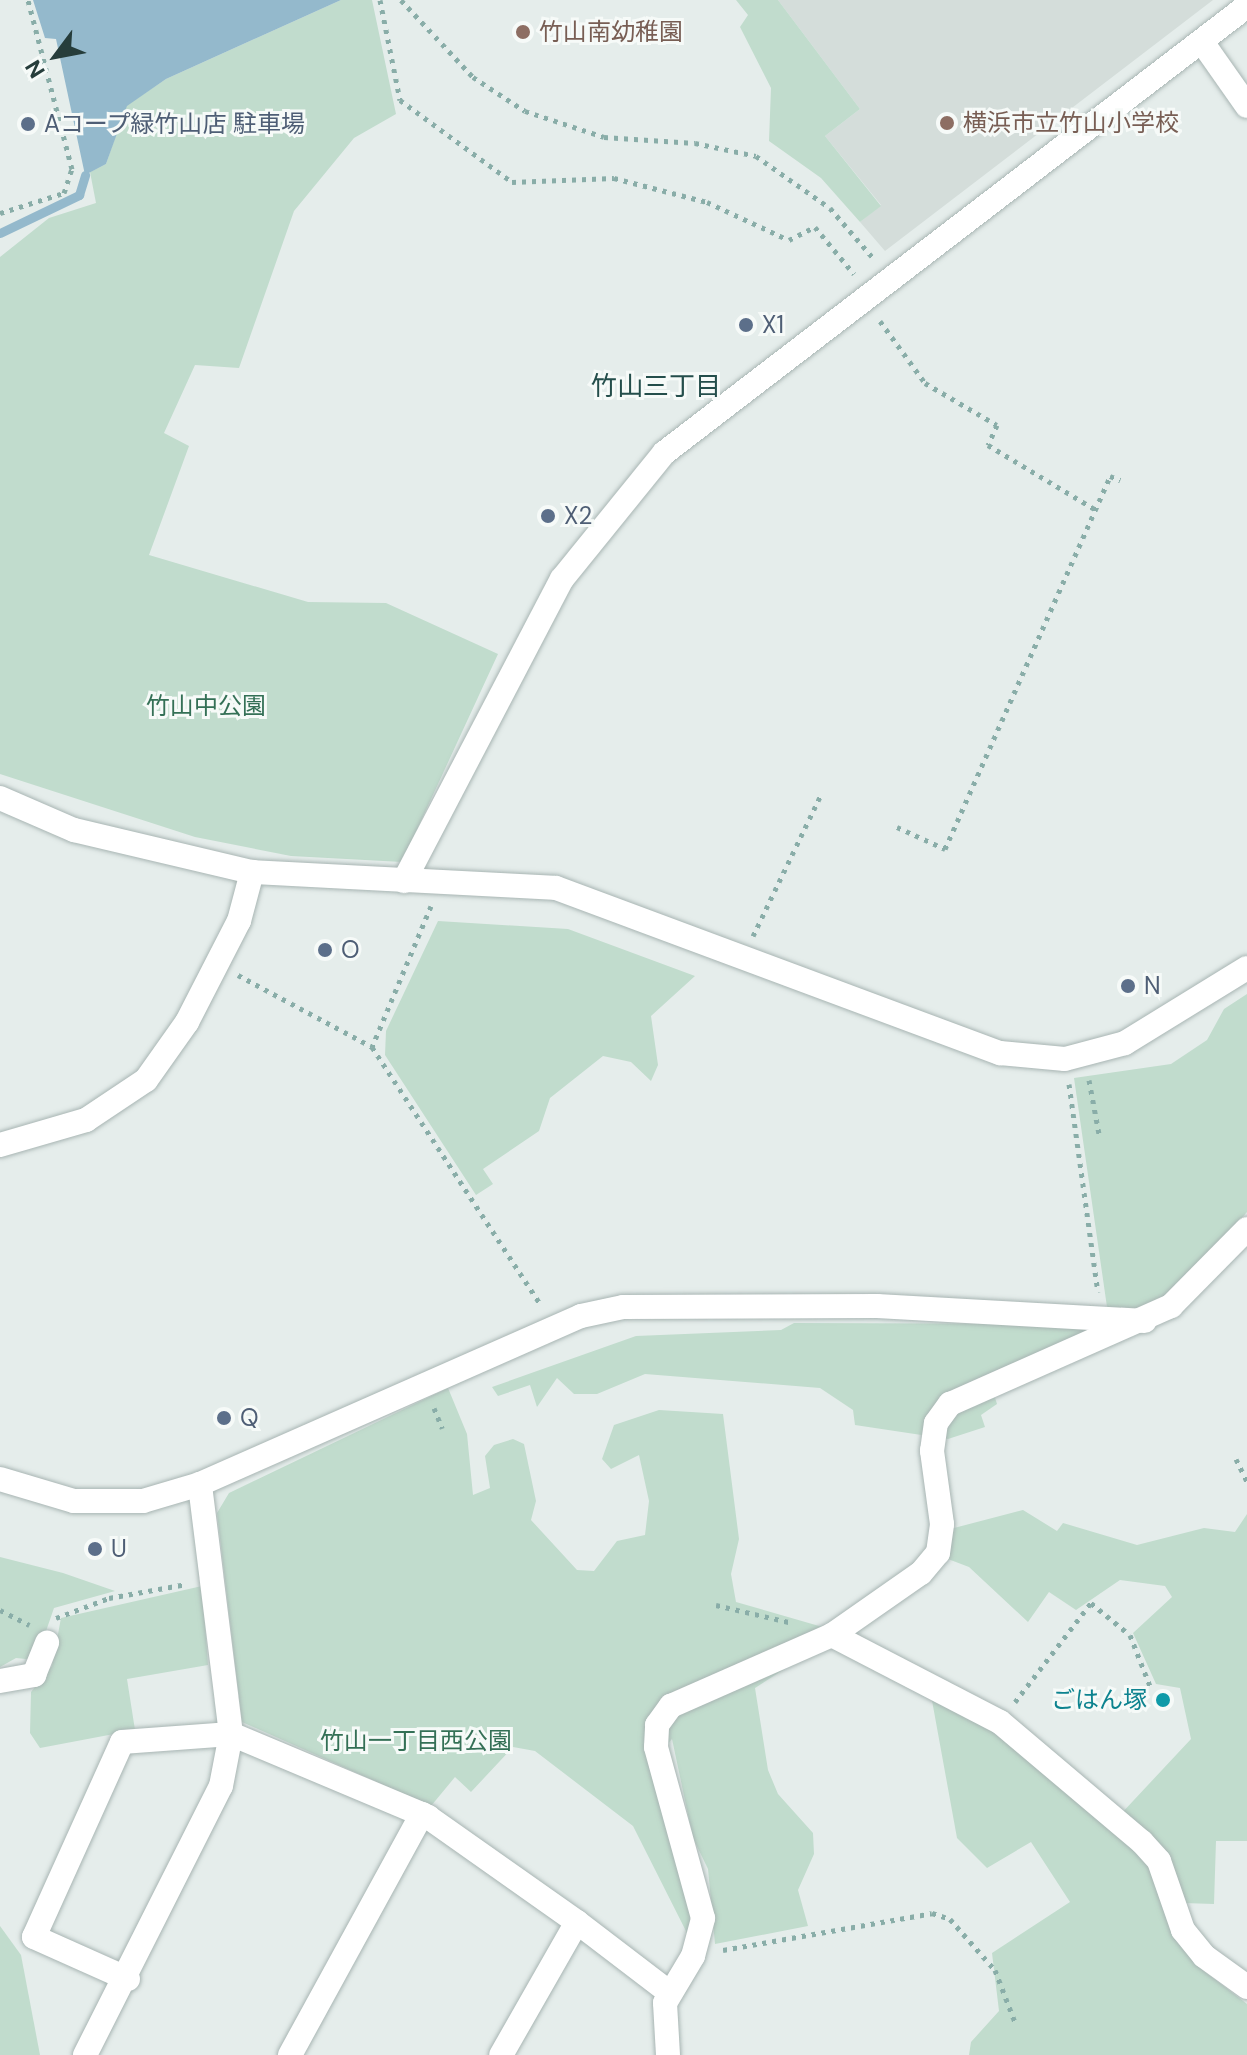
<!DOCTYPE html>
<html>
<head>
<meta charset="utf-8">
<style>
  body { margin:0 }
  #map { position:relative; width:1247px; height:2055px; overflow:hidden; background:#e5edeb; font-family:"DM Sans","Noto Sans JP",sans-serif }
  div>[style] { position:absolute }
  .built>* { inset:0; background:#d4ddda }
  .green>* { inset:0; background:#c1dccd }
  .water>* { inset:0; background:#94b9cc }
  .stream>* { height:9px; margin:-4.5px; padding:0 4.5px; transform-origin:4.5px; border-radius:4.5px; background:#94b9cc }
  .path>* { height:5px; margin-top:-2.5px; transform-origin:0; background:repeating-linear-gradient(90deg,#89ada8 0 4px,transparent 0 10px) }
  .roads { filter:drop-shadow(0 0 2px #a8b5b3) drop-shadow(0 0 2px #a8b5b3) }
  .minor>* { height:24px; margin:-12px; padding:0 12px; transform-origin:12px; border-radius:12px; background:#fff }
  .dots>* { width:22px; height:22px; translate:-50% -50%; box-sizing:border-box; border:4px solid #f6faf8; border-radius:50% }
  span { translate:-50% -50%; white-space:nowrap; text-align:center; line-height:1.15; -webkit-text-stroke:6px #f6faf8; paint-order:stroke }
  .education-label { font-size:24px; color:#785e54 }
  .left { translate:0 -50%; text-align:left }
  .service-label { font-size:24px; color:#4e5e75 }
  .park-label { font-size:24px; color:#347056 }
  .culture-label { font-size:24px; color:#0d838f }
  .right { translate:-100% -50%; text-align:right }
  .neighbourhood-label { font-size:26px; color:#244e4b }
  .north { position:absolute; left:16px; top:16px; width:80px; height:80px; -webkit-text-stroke:6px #f6faf8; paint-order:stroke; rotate:238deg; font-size:22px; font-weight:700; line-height:32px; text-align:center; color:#263d3b }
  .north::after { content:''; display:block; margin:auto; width:28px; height:36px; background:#263d3b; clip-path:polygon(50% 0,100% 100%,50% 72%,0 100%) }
</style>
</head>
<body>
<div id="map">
  <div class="built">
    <i style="clip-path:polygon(778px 0,1213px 0,885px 251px,860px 222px,881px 205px,825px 136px,860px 109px)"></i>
  </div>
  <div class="green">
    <i style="clip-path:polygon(341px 0,372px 0,396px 114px,354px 138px,294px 211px,239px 368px,195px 365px,164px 433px,189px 446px,149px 555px,308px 602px,386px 603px,498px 654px,402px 862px,291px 856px,195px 837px,0 774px,0 257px,49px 218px,96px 203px,90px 172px,106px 164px,126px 106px,166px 79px)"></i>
    <i style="clip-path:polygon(736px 0,778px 0,860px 109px,825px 136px,881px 206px,860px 222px,821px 178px,769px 141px,771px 88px,740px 27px,748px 15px)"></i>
    <i style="clip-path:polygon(438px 921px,568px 929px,695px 976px,651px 1016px,658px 1065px,651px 1081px,631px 1062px,603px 1056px,550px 1098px,539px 1131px,483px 1169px,493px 1184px,476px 1195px,385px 1055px,386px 1031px)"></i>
    <i style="clip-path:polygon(1247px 994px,1247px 1212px,1168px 1302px,1142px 1312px,1107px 1307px,1074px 1078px,1171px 1064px,1207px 1040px,1224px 1009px)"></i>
    <i style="clip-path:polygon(794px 1323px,1103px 1324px,992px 1388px,997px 1404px,981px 1415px,985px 1427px,948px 1439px,855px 1425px,853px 1410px,820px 1388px,645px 1374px,597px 1394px,574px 1394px,557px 1378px,537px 1407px,530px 1385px,498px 1396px,492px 1387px,636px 1336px,781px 1330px)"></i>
    <i style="clip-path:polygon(448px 1388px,467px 1434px,473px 1495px,490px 1488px,485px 1456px,494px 1445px,513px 1439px,524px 1444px,536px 1501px,531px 1520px,577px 1570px,594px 1571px,617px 1541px,645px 1535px,649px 1501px,639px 1455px,611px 1469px,602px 1459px,614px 1425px,659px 1410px,723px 1414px,739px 1539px,731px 1574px,736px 1602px,826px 1628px,809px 1653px,755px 1688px,768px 1770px,778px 1794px,813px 1833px,814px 1854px,798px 1890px,808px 1926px,715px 1944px,708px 1869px,693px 1838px,672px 1739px,652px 1762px,696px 1913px,691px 1941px,633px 1826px,535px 1751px,513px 1747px,471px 1792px,455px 1777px,431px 1806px,242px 1722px,217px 1513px,229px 1493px)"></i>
    <i style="clip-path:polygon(1023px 1510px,1057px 1531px,1063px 1523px,1137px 1545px,1204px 1528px,1235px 1532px,1247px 1514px,1247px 1841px,1216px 1841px,1214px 1904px,1183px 1903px,1119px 1816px,1191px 1739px,1180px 1688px,1156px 1684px,1133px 1633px,1172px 1597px,1165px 1586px,1120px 1580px,1076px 1610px,1049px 1592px,1028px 1622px,969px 1567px,948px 1559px,954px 1528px)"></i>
    <i style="clip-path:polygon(0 1557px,63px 1573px,115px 1591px,54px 1608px,36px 1660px,16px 1658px,0 1667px)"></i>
    <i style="clip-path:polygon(202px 1586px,208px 1665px,127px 1679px,135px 1730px,40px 1748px,30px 1733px,31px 1692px,52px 1666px,61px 1618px)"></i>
    <i style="clip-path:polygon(931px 1695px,979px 1721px,1143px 1852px,1200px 1968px,1247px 2004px,1247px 2055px,969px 2055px,971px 2042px,999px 2011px,992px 1953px,1070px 1902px,1031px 1842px,987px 1868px,957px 1838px)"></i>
    <i style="clip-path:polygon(0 1926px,21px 1955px,40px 2055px,0 2055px)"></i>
  </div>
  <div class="water">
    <i style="clip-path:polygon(33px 0,341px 0,166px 79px,127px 106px,106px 164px,85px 175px,56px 39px,45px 38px)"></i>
  </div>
  <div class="stream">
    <i style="left:0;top:233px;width:88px;rotate:-25.7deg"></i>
    <i style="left:79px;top:195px;width:21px;rotate:-73deg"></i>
  </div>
  <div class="path">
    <i style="left:380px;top:0;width:102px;rotate:78.7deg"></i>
    <i style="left:400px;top:100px;width:139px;rotate:36.2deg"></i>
    <i style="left:512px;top:182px;width:102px;rotate:-2.2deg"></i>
    <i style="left:614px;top:178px;width:96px;rotate:14.5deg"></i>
    <i style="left:707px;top:202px;width:90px;rotate:24.9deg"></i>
    <i style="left:789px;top:240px;width:29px;rotate:-27deg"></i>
    <i style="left:815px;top:227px;width:61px;rotate:50.3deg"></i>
    <i style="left:401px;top:0;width:105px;rotate:46.9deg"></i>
    <i style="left:473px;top:77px;width:62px;rotate:33.2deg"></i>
    <i style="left:525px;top:111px;width:83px;rotate:18.2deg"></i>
    <i style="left:604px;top:137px;width:91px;rotate:3.8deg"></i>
    <i style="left:695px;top:143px;width:62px;rotate:12deg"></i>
    <i style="left:756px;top:156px;width:90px;rotate:35.1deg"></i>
    <i style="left:830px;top:208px;width:67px;rotate:49.2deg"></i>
    <i style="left:0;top:213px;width:67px;rotate:-17.4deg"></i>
    <i style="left:64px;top:193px;width:25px;rotate:-72deg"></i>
    <i style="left:72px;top:169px;width:175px;rotate:-104.6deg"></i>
    <i style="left:880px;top:321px;width:77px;rotate:54deg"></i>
    <i style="left:925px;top:383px;width:83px;rotate:30.3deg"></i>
    <i style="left:997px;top:425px;width:22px;rotate:114deg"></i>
    <i style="left:988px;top:445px;width:126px;rotate:31deg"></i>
    <i style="left:897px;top:827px;width:53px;rotate:24.6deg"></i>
    <i style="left:945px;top:849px;width:408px;rotate:-66.1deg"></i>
    <i style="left:1110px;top:476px;width:11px;rotate:22deg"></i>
    <i style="left:431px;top:906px;width:153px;rotate:112.7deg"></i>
    <i style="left:372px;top:1047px;width:308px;rotate:56.8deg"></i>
    <i style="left:753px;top:936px;width:157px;rotate:-64.3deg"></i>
    <i style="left:238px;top:975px;width:152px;rotate:28.2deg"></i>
    <i style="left:1089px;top:1080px;width:55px;rotate:79.5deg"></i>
    <i style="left:1069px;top:1084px;width:210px;rotate:82.1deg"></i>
    <i style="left:434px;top:1408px;width:22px;rotate:68deg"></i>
    <i style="left:1236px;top:1459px;width:25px;rotate:64deg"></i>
    <i style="left:716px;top:1605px;width:79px;rotate:13.2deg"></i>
    <i style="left:0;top:1610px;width:33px;rotate:27deg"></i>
    <i style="left:56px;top:1618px;width:57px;rotate:-20.7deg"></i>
    <i style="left:109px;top:1598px;width:79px;rotate:-10.2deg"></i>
    <i style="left:1015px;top:1702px;width:125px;rotate:-52.5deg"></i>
    <i style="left:1091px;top:1603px;width:50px;rotate:39.4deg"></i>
    <i style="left:1130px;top:1635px;width:55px;rotate:68.6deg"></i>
    <i style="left:723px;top:1950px;width:212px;rotate:-10deg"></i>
    <i style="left:932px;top:1913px;width:19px;rotate:18deg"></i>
    <i style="left:950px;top:1919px;width:68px;rotate:48.6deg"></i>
    <i style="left:995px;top:1970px;width:56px;rotate:69deg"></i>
  </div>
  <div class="roads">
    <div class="minor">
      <i style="left:1202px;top:42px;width:78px;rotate:54.9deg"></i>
      <i style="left:0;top:798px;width:81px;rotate:23.4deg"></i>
      <i style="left:74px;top:830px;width:183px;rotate:13.3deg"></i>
      <i style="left:252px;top:872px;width:304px;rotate:3deg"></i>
      <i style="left:556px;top:888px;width:474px;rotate:20.4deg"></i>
      <i style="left:1000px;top:1053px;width:65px;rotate:5.3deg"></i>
      <i style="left:1065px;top:1059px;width:62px;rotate:-14.9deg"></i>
      <i style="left:1125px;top:1043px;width:143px;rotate:-31.6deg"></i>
      <i style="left:404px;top:881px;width:341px;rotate:-62.4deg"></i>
      <i style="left:562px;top:579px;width:162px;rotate:-51deg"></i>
      <i style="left:664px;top:453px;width:735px;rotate:-37.48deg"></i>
      <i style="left:0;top:1145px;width:90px;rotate:-16.2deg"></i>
      <i style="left:86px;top:1120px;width:72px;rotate:-33.7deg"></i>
      <i style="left:146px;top:1080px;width:71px;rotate:-54.7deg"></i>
      <i style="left:187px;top:1022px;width:114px;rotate:-62.8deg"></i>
      <i style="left:239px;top:921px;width:51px;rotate:-75.1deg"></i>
      <i style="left:0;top:1479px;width:77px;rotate:16.6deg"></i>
      <i style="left:74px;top:1501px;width:69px"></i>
      <i style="left:143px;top:1501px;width:59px;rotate:-16.6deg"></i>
      <i style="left:200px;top:1484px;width:416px;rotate:-23.8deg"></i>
      <i style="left:581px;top:1316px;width:43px;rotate:-12.1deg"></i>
      <i style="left:623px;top:1307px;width:254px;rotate:-0.2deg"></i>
      <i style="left:877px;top:1306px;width:268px;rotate:3.2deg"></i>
      <i style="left:832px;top:1635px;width:189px;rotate:27.4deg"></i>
      <i style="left:1000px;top:1722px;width:186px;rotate:40.2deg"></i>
      <i style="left:1142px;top:1842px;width:25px;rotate:48deg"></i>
      <i style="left:1159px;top:1861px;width:73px;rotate:70.8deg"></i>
      <i style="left:1183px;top:1930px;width:33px;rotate:51deg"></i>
      <i style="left:1204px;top:1956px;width:53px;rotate:35.8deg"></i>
      <i style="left:0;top:1681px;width:35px;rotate:-10deg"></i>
      <i style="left:34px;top:1675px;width:35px;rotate:-68deg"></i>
      <i style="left:577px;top:1922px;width:117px;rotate:37.4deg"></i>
      <i style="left:128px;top:1979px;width:103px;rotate:-155.9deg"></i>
      <i style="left:34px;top:1937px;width:214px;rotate:-65.7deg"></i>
      <i style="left:122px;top:1742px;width:109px;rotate:-4.2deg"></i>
      <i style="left:231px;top:1734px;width:214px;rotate:22.8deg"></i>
      <i style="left:428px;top:1817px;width:182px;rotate:35.2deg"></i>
      <i style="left:577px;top:1922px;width:153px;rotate:119.7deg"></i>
      <i style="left:85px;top:2055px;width:301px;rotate:-63.2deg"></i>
      <i style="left:221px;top:1786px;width:53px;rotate:-79.1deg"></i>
      <i style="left:231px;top:1734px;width:252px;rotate:-97.1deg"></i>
      <i style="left:290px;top:2055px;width:275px;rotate:-61.3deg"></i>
      <i style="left:668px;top:2055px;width:52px;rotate:-93.3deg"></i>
      <i style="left:665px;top:2003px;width:55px;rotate:-59.2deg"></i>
      <i style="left:693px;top:1956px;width:39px;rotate:-75deg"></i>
      <i style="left:703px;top:1918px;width:177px;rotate:-105.4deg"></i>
      <i style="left:656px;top:1747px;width:22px;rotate:-87deg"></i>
      <i style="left:657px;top:1725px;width:24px;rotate:-54deg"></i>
      <i style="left:671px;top:1706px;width:176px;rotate:-23.8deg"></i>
      <i style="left:832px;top:1635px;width:108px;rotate:-34.9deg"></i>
      <i style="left:921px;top:1573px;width:26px;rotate:-50deg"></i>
      <i style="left:938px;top:1553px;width:29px;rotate:-82deg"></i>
      <i style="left:942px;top:1524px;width:74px;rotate:-97.8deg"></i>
      <i style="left:932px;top:1451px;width:28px;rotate:-82deg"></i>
      <i style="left:936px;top:1423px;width:24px;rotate:-54deg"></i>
      <i style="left:950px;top:1404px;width:242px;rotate:-23.9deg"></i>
      <i style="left:1171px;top:1306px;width:108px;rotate:-45.4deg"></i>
    </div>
  </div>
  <div class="dots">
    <i style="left:523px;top:32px;background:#8d6e63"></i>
    <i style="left:947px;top:123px;background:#8d6e63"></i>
    <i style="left:28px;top:124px;background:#5c6f8a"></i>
    <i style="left:746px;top:325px;background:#5c6f8a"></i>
    <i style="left:548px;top:516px;background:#5c6f8a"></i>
    <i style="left:325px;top:950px;background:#5c6f8a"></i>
    <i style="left:1128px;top:986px;background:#5c6f8a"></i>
    <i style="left:224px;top:1418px;background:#5c6f8a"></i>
    <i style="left:95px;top:1549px;background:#5c6f8a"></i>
    <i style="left:1163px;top:1700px;background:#0f9aa8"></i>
  </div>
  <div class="education-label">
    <span class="left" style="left:539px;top:32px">竹山南幼稚園</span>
    <span class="left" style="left:963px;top:123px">横浜市立竹山小学校</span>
  </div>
  <div class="service-label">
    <span class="left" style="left:44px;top:124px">Aコープ緑竹山店 駐車場</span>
    <span class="left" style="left:762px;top:325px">X1</span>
    <span class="left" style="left:564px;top:516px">X2</span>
    <span class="left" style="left:341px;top:950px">O</span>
    <span class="left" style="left:1144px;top:986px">N</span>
    <span class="left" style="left:240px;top:1418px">Q</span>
    <span class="left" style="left:111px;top:1549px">U</span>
  </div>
  <div class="park-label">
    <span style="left:206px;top:706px">竹山中公園</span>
    <span style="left:416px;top:1741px">竹山一丁目西公園</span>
  </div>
  <div class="culture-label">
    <span class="right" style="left:1147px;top:1700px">ごはん塚</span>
  </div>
  <div class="neighbourhood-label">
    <span style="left:656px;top:387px">竹山三丁目</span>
  </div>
  <div class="north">N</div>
</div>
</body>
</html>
